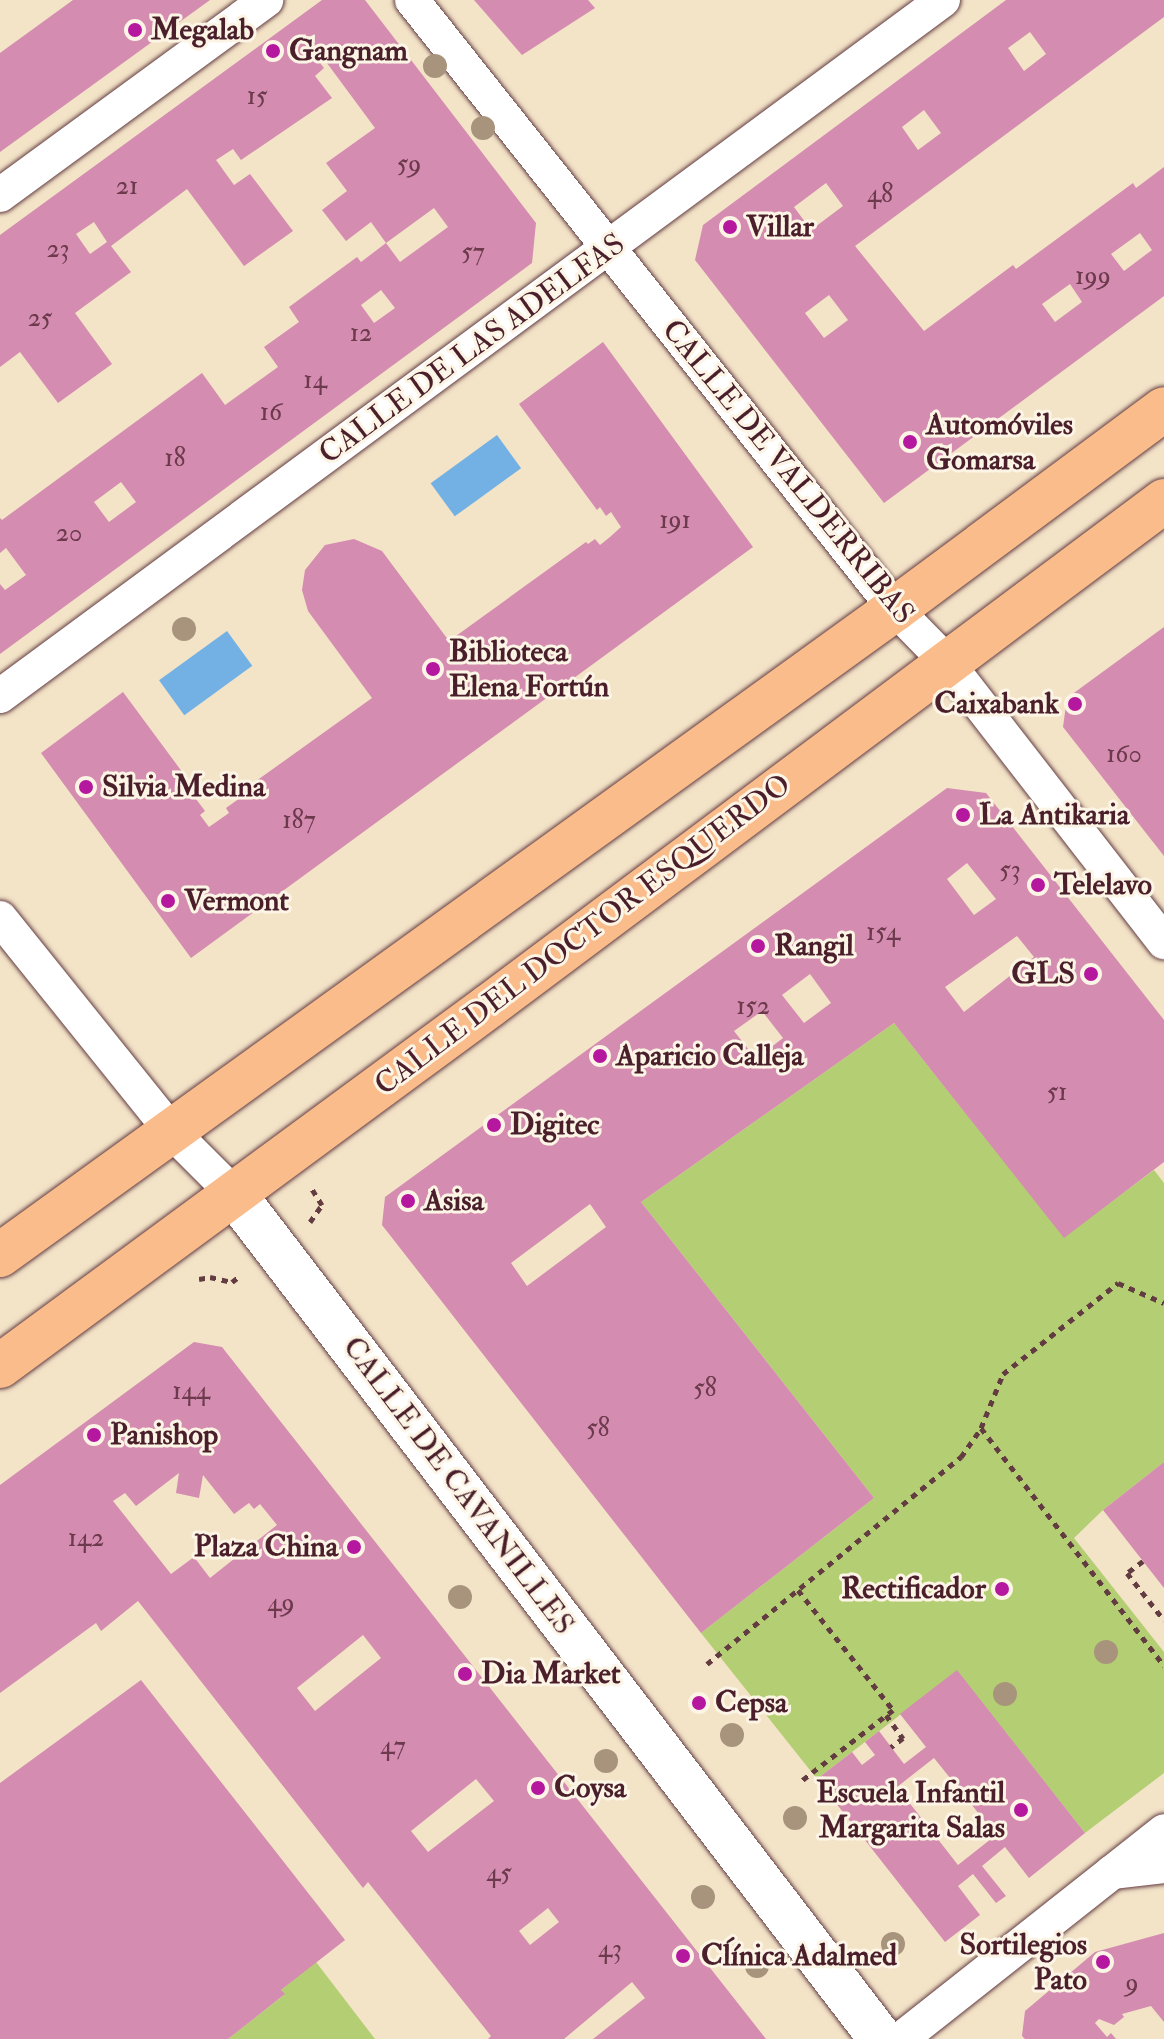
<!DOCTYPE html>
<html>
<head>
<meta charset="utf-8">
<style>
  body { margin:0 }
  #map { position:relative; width:1164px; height:2039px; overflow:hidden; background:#f3e3c7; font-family:"IM FELL Double Pica",serif }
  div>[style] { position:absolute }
  .green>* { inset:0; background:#b4ce73 }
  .water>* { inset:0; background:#73b1e5; transform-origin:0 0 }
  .building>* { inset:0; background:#d48cb0 }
  .path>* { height:5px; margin-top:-2.5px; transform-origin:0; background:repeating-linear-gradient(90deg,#633c42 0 6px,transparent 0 12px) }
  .roads { filter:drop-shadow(0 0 2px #633c42) drop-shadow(0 0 2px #633c42) }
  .minor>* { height:34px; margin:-17px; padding:0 17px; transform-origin:17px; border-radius:17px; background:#fff }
  .tertiary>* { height:44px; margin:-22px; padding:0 22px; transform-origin:22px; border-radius:22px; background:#fff }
  .primary>* { height:44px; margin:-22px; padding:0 22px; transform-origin:22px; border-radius:22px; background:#f9bc8a }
  .trees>* { width:24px; height:24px; margin:-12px; border-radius:50%; background:#a8947d }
  .dots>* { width:22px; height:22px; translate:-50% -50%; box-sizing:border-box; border:4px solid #fcf5e5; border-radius:50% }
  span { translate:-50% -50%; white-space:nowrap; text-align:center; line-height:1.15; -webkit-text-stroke:6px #fcf5e5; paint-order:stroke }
  .number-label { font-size:26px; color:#6c3a4c }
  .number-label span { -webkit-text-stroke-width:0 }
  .poi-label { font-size:30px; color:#4a1f2b; font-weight:700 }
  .left { translate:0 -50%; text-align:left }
  .right { translate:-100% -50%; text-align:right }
  .street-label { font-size:30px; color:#4a1f2b }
</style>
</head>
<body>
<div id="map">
  <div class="green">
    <i style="clip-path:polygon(894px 1023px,1064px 1237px,1154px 1170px,1164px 1183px,1164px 1462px,1103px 1510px,1074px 1538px,1164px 1652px,1164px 1773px,1085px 1833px,957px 1671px,817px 1779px,701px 1633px,874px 1498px,641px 1202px)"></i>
    <i style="clip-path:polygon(316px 1962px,375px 2039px,228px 2039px,284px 1995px,281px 1990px)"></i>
  </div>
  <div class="water">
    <i style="left:497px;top:435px;width:41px;height:82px;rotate:54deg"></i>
    <i style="left:227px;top:631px;width:43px;height:84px;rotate:54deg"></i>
  </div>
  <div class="building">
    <i style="clip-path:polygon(73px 0,210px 0,0 152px,0 53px)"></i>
    <i style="clip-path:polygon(evenodd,322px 0,365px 0,536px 223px,532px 263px,0 654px,0 584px,5px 590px,26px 575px,6px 548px,0 553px,0 518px,2px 520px,202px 373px,225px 405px,278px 367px,264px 347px,299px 322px,289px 307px,357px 257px,361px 262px,386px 243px,400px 262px,448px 227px,434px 208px,386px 243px,371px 222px,346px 241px,322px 210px,347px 191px,326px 163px,375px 128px,321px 55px,316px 58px,324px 68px,315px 76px,332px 98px,241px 160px,233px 149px,216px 160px,234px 185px,250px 174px,293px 231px,244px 266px,187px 189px,111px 246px,131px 272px,75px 313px,112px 364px,58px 403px,20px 352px,0 367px,0 235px,322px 0,94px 222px,107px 242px,90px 254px,76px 234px,94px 222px,322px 0,381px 290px,395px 308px,374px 323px,361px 305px,381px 290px,322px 0,121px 482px,136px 502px,109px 522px,94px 502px,121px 482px)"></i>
    <i style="clip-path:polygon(474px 0,588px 0,595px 8px,522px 55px)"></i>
    <i style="clip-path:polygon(evenodd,1006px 0,1164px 0,1164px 17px,855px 246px,924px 331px,1013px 265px,1016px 269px,1133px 183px,1136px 188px,1164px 167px,1164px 296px,884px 503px,695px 260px,703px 225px,1006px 0,1030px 32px,1046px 54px,1024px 71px,1008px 48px,1030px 32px,1006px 0,924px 110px,941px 133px,918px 150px,902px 127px,924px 110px,1006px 0,826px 183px,843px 206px,811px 230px,794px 207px,826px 183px,1006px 0,1140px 233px,1152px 250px,1124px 271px,1111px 254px,1140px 233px,1006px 0,1070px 284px,1082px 302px,1055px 322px,1042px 304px,1070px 284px,1006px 0,829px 295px,848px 320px,824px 338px,805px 313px,829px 295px)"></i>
    <i style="clip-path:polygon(603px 342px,753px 547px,191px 958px,41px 753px,123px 692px,197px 792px,193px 795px,205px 811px,200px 815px,209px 827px,229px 813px,226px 808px,240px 798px,238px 794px,372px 698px,308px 611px,302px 590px,305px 570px,325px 545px,354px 539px,382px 551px,449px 641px,586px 542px,588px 544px,595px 539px,600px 545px,610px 537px,621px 527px,611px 512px,606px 516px,600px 507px,597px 510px,519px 404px)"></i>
    <i style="clip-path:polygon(1164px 627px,1164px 856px,1063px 727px,1067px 698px)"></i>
    <i style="clip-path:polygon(evenodd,947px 788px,986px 793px,1164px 1020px,1164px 1162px,1064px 1238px,894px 1023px,641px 1202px,874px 1498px,701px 1633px,382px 1225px,385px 1197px,947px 788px,967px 863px,996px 899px,974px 915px,947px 879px,967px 863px,947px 788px,1017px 936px,1034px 957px,964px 1012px,945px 987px,1017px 936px,947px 788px,810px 974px,831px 1003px,804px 1023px,782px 995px,810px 974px,947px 788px,762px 1011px,783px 1038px,756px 1059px,734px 1031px,762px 1011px,947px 788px,590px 1204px,606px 1227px,527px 1286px,511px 1263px,590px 1204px)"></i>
    <i style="clip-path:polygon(evenodd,194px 1342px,222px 1347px,766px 2039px,593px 2039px,645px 1998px,632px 1982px,564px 2039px,488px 2039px,491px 2036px,368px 1882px,363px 1888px,138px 1601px,101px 1631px,96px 1623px,0 1693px,0 1485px,194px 1342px,179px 1473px,176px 1493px,199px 1498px,203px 1475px,234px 1514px,249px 1503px,254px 1509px,260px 1504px,277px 1525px,210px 1578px,194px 1557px,171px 1574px,113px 1501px,125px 1493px,136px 1506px,179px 1473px,194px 1342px,363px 1635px,381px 1658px,315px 1711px,297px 1688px,363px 1635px,194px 1342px,476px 1779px,494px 1801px,428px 1852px,411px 1831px,476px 1779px,194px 1342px,548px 1908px,559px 1922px,530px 1945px,519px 1931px,548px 1908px)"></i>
    <i style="clip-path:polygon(1164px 1462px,1164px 1588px,1103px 1510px)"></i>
    <i style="clip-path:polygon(evenodd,957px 1670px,1085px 1833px,1029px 1878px,1005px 1847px,982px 1866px,1006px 1896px,996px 1903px,973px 1874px,958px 1886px,980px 1915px,945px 1942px,817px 1779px,852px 1752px,862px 1765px,875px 1755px,865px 1742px,879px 1731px,904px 1764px,926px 1747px,900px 1714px,957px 1670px,934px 1758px,996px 1835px,958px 1865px,897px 1787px,934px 1758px)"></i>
    <i style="clip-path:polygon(141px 1680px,345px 1940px,281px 1990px,285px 1994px,228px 2039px,0 2039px,0 1783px)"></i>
    <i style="clip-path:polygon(1164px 1933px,1164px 2022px,1151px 2006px,1122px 2014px,1124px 2017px,1114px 2025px,1099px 2019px,1095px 2023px,1107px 2037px,1111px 2033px,1116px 2039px,1025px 2039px,1022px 2036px,1025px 2011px,1095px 1952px)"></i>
  </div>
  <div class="path">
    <i style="left:310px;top:1222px;width:21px;rotate:-55deg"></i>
    <i style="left:322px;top:1205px;width:19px;rotate:-122deg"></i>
    <i style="left:199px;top:1279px;width:11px;rotate:-10deg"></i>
    <i style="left:210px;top:1277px;width:23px;rotate:13deg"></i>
    <i style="left:232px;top:1282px;width:11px;rotate:-38deg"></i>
    <i style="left:981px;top:1428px;width:300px;rotate:52.4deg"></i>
    <i style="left:1143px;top:1561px;width:20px;rotate:143deg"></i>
    <i style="left:1127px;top:1573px;width:60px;rotate:51.8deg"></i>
    <i style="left:798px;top:1590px;width:153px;rotate:51.6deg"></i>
    <i style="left:893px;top:1710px;width:116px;rotate:142.3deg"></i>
    <i style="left:707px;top:1664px;width:328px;rotate:-39.2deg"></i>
    <i style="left:961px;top:1457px;width:35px;rotate:-55deg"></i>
    <i style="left:981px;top:1428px;width:58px;rotate:-67.8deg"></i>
    <i style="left:1003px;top:1374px;width:147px;rotate:-38.4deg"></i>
    <i style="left:1118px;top:1283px;width:50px;rotate:23.5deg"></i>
    <i style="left:886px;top:1715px;width:29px;rotate:54deg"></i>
    <i style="left:903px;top:1738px;width:15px;rotate:143deg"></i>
  </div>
  <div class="roads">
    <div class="minor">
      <i style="left:412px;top:0;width:777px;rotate:51.58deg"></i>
      <i style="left:895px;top:609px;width:73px;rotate:45.6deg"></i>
      <i style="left:946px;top:661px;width:356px;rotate:52.2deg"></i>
      <i style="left:0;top:195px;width:330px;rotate:-36.2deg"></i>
      <i style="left:0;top:696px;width:1172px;rotate:-36.43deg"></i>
      <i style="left:0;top:918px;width:275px;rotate:51.2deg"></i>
      <i style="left:172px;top:1132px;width:88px;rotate:45deg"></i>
      <i style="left:1112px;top:1872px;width:52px;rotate:-6.6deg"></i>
      <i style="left:901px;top:2039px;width:335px;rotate:-38.3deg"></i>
    </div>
    <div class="tertiary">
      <i style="left:234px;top:1194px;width:1064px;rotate:52.56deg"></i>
    </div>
    <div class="primary">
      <i style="left:0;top:1255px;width:1104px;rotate:-35.82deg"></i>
      <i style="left:895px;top:609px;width:335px;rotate:-36.6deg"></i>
      <i style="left:0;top:1366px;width:607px;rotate:-36.36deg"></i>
      <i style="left:489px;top:1006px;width:843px;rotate:-36.8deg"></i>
    </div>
  </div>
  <div class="trees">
    <i style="left:435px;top:66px"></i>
    <i style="left:483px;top:128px"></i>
    <i style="left:184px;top:629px"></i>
    <i style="left:460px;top:1597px"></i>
    <i style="left:1106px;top:1652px"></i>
    <i style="left:1005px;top:1694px"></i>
    <i style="left:732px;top:1735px"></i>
    <i style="left:606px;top:1761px"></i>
    <i style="left:795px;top:1818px"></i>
    <i style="left:703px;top:1897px"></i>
    <i style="left:893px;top:1944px"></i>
    <i style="left:757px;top:1966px"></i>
  </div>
  <div class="dots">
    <i style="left:135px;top:30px;background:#b5179e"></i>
    <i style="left:273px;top:51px;background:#b5179e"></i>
    <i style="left:730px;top:227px;background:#b5179e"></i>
    <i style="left:910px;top:442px;background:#b5179e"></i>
    <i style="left:433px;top:669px;background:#b5179e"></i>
    <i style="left:1075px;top:704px;background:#b5179e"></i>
    <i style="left:86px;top:787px;background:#b5179e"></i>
    <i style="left:963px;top:815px;background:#b5179e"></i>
    <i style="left:1038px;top:885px;background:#b5179e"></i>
    <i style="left:168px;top:901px;background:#b5179e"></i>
    <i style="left:758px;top:946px;background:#b5179e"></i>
    <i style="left:1091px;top:974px;background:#b5179e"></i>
    <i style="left:600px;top:1056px;background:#b5179e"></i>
    <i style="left:494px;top:1125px;background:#b5179e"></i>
    <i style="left:408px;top:1201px;background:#b5179e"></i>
    <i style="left:94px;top:1435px;background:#b5179e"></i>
    <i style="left:354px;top:1547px;background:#b5179e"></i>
    <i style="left:1002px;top:1589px;background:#b5179e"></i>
    <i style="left:465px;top:1674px;background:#b5179e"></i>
    <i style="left:699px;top:1703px;background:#b5179e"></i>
    <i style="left:538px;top:1788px;background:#b5179e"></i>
    <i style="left:1021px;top:1810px;background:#b5179e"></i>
    <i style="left:683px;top:1956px;background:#b5179e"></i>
    <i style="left:1103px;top:1962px;background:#b5179e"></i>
  </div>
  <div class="number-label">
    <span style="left:257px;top:97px">15</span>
    <span style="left:409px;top:165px">59</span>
    <span style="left:127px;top:187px">21</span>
    <span style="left:880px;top:195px">48</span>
    <span style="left:58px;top:250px">23</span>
    <span style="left:473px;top:253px">57</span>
    <span style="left:1093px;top:277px">199</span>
    <span style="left:40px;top:319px">25</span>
    <span style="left:361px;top:334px">12</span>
    <span style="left:315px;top:381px">14</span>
    <span style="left:271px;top:413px">16</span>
    <span style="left:175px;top:459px">18</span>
    <span style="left:675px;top:521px">191</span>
    <span style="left:69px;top:534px">20</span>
    <span style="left:1124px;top:755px">160</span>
    <span style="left:299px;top:821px">187</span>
    <span style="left:1010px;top:871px">53</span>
    <span style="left:883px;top:933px">154</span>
    <span style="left:753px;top:1007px">152</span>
    <span style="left:1057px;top:1093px">51</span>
    <span style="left:705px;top:1389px">58</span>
    <span style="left:191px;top:1392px">144</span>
    <span style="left:598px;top:1429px">58</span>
    <span style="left:86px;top:1539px">142</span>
    <span style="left:281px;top:1604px">49</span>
    <span style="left:393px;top:1747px">47</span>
    <span style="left:499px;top:1874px">45</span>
    <span style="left:610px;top:1950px">43</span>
    <span style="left:1132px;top:1984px">9</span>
  </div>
  <div class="poi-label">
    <span class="left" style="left:151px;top:30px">Megalab</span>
    <span class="left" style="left:289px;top:51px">Gangnam</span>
    <span class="left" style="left:746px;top:227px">Villar</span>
    <span class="left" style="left:926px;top:442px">Automóviles<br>Gomarsa</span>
    <span class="left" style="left:449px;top:669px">Biblioteca<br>Elena Fortún</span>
    <span class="right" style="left:1059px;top:704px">Caixabank</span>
    <span class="left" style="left:102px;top:787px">Silvia Medina</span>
    <span class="left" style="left:979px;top:815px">La Antikaria</span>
    <span class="left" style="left:1054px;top:885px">Telelavo</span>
    <span class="left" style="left:184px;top:901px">Vermont</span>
    <span class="left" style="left:774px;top:946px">Rangil</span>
    <span class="right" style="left:1075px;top:974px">GLS</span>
    <span class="left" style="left:616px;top:1056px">Aparicio Calleja</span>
    <span class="left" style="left:510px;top:1125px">Digitec</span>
    <span class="left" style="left:424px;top:1201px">Asisa</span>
    <span class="left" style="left:110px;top:1435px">Panishop</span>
    <span class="right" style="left:338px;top:1547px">Plaza China</span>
    <span class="right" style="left:986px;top:1589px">Rectificador</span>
    <span class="left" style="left:481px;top:1674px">Dia Market</span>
    <span class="left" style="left:715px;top:1703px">Cepsa</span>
    <span class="left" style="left:554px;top:1788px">Coysa</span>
    <span class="right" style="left:1005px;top:1810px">Escuela Infantil<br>Margarita Salas</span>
    <span class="right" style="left:1087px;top:1962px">Sortilegios<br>Pato</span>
    <span class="left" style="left:701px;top:1956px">Cĺínica Adalmed</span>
  </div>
  <div class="street-label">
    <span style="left:472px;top:349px;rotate:-36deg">CALLE DE LAS ADELFAS</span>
    <span style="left:788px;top:472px;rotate:51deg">CALLE DE VALDERRIBAS</span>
    <span style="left:583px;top:935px;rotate:-37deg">CALLE DEL DOCTOR ESQUERDO</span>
    <span style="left:458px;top:1486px;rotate:53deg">CALLE DE CAVANILLES</span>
  </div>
</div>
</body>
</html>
